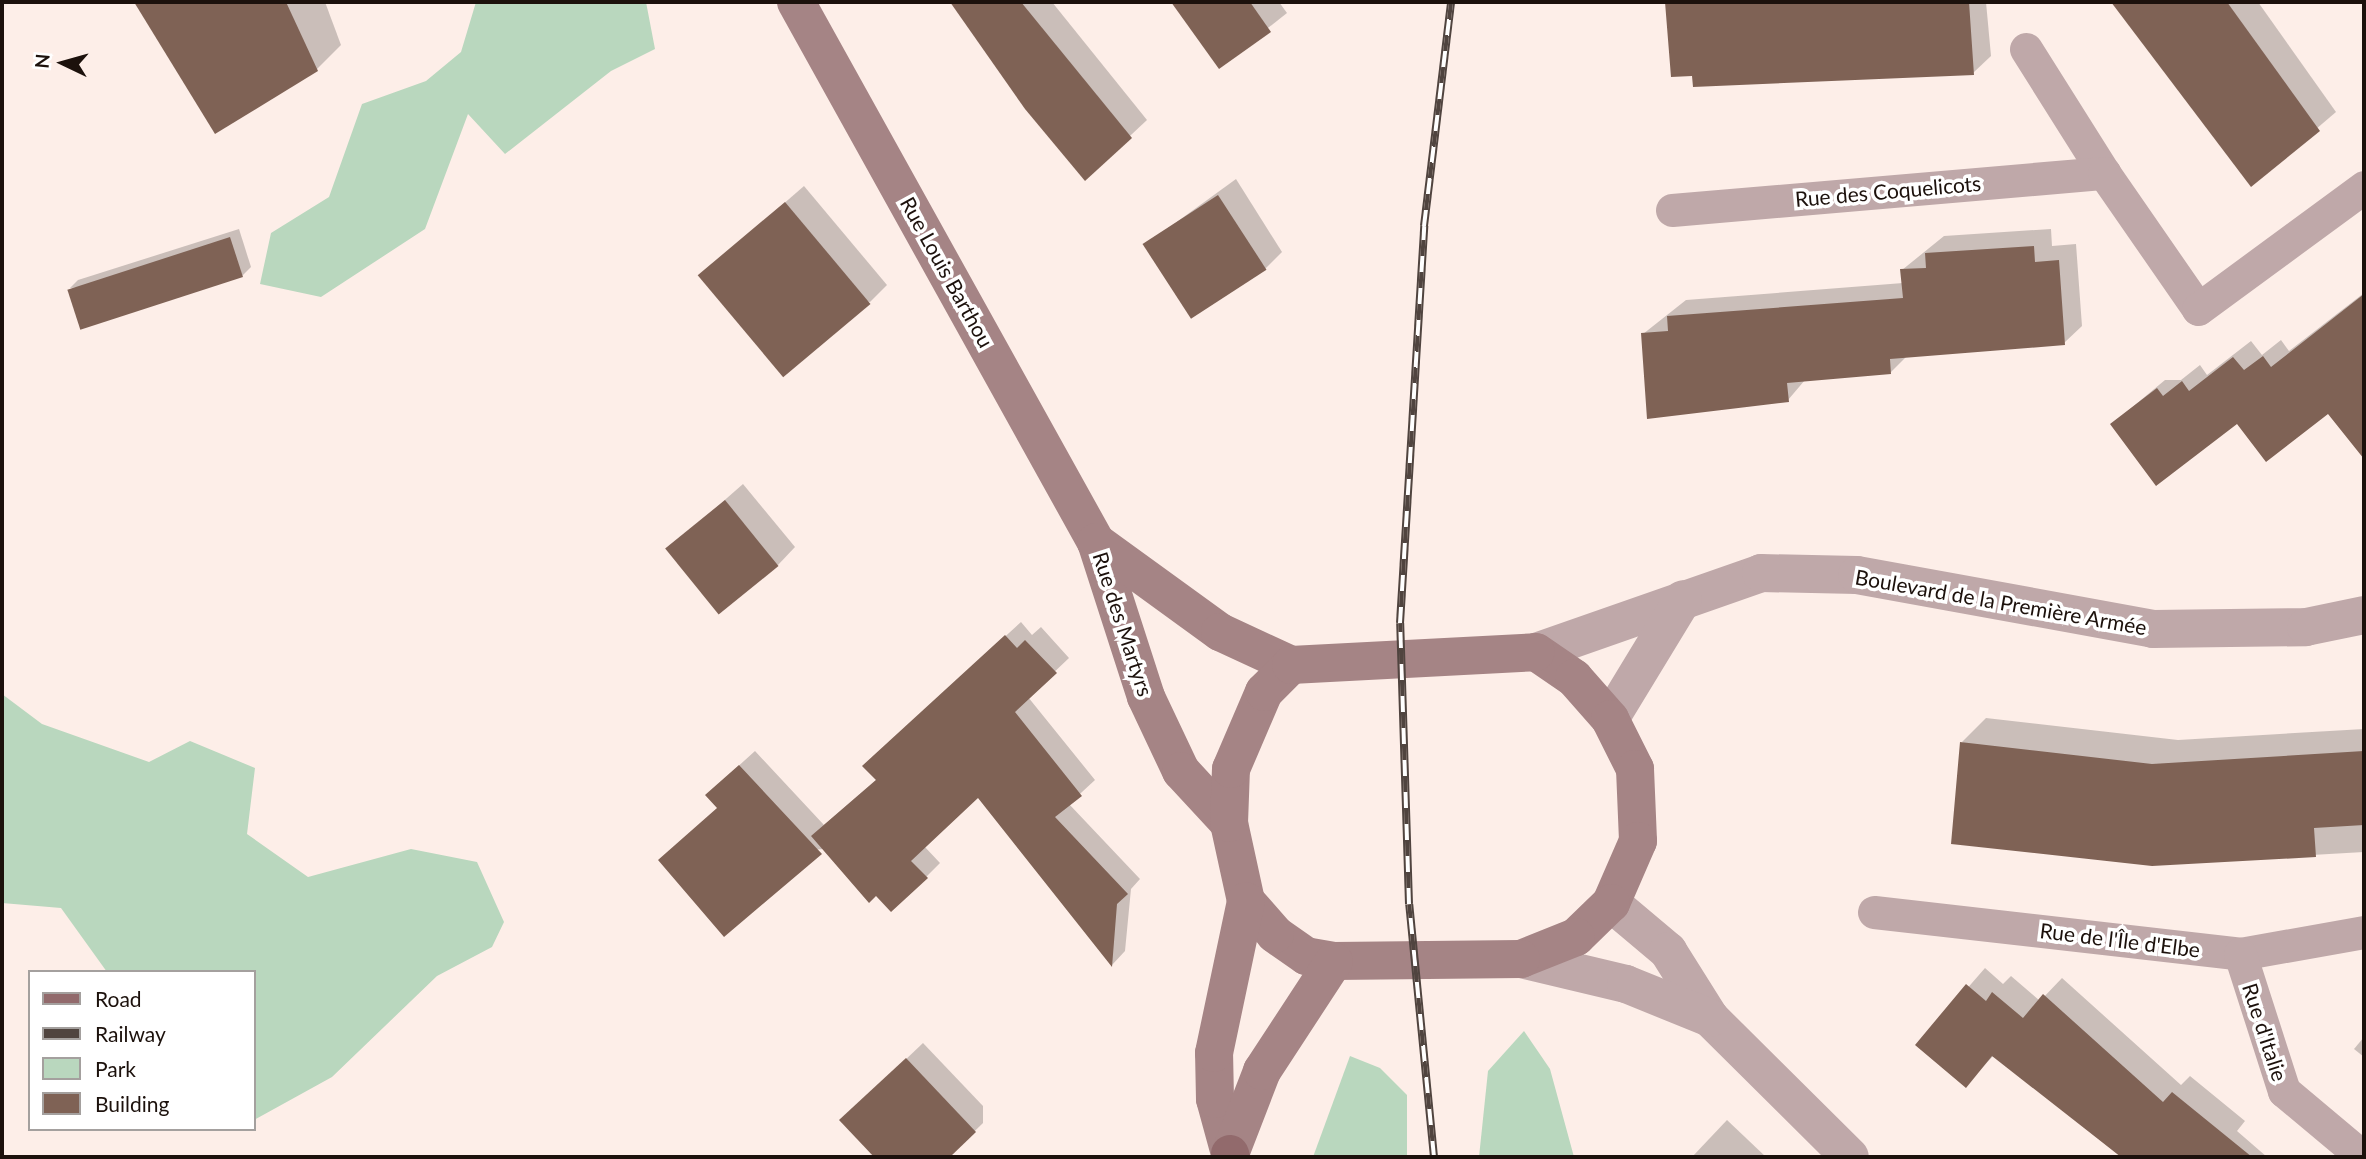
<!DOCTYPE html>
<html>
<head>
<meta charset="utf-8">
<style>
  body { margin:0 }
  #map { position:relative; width:2366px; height:1159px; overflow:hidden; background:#fdeee8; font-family:Lato,sans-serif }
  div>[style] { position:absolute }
  .green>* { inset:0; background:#b9d7be }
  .shadow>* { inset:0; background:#0003 }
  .building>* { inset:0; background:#7f6255; transform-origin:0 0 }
  .service>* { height:33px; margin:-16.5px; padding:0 16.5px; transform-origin:16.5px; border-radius:16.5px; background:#bfa8a9 }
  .minor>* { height:38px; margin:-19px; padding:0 19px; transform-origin:19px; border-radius:19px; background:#bfa8a9 }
  .tertiary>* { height:38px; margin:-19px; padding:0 19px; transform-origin:19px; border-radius:19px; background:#bfa8a9 }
  .secondary>* { height:38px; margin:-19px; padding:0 19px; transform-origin:19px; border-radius:19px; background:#a58485 }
  .primary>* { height:38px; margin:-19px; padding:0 19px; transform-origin:19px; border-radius:19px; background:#926a6c }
  .rail>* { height:8px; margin-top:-4px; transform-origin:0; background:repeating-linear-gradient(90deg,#fff 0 16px,#50443f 0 32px); box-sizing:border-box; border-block:2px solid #50443f }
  span { translate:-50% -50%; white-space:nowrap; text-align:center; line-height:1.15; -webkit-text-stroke:7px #fff; paint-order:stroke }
  .street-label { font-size:21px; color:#1c110c }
  .frame { position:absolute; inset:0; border:4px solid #1c110c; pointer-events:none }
  .legend { position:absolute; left:28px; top:970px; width:228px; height:161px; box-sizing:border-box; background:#fff; border:2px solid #a4a09e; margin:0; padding:9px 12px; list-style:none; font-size:21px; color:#1c110c }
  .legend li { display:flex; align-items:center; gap:14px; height:35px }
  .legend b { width:35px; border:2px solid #a4a09e }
  .north { position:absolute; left:28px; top:28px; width:70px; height:70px; -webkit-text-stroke:5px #fff; paint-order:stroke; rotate:275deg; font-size:19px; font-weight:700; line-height:28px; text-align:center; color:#1c110c }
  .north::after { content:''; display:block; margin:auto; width:24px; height:32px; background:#1c110c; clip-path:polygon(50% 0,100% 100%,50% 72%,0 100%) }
</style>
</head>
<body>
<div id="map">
  <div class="green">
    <i style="clip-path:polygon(476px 2px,646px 2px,655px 49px,611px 71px,505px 154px,468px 114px,425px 229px,321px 297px,260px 284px,271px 233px,329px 197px,362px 104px,426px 81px,461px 52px)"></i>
    <i style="clip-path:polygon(2px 694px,42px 724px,149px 762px,190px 741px,255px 768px,247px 834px,308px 877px,411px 849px,477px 862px,504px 922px,492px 947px,437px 976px,332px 1077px,254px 1120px,254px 972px,107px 972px,61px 908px,2px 903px)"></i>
    <i style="clip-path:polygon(1524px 1031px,1550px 1069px,1574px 1157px,1479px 1157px,1488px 1071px)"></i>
    <i style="clip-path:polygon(1350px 1056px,1380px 1068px,1407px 1095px,1407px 1157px,1313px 1157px)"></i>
  </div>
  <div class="shadow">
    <i style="clip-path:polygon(136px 2px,325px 2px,341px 45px,317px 69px,216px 132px)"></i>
    <i style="clip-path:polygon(953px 2px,1052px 2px,1147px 120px,1085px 178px)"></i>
    <i style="clip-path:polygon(1173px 2px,1279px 2px,1287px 13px,1220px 66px)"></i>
    <i style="clip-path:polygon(1666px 2px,1986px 2px,1991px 56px,1973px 73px,1673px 75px)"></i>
    <i style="clip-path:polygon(2115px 2px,2258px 2px,2336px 112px,2252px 184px)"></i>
    <i style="clip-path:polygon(1236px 179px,1282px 252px,1265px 269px,1145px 245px)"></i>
    <i style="clip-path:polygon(804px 186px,887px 285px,870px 302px,719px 260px)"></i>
    <i style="clip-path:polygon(239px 229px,251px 267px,242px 276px,70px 288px,78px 280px)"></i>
    <i style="clip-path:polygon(2051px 229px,2052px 246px,2076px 244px,2082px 326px,2064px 343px,1907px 356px,1891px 372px,1805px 380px,1788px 400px,1643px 334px,1686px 300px,1903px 283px,1902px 270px,1944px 236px)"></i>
    <i style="clip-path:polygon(2364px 293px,2364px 421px,2347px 435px,2328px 411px,2237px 422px,2112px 424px,2165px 380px,2181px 380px,2200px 365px,2207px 375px,2251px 341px,2262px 355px,2281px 340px,2289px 351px)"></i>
    <i style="clip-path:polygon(743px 484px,795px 547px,778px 565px,687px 533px)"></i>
    <i style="clip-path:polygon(1021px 622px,1032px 635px,1041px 627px,1069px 658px,1028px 697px,1095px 780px,1069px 804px,1140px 879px,1131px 889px,1125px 951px,1112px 965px,979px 796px,924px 846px,940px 863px,926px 877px,824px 849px,660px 860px,719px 807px,723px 780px,755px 751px,824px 825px,877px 779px,879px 752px)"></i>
    <i style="clip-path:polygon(1986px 718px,2178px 740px,2364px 729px,2364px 852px,2151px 864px,1962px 742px)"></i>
    <i style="clip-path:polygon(1985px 968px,2003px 984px,2011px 976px,2040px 1001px,2062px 978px,2181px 1085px,2190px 1076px,2245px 1121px,2237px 1131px,2267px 1157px,2121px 1157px,1994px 1055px,1966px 1085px,1918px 1045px)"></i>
    <i style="clip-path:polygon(2364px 1037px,2364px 1057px,2354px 1049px)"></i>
    <i style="clip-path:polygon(923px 1043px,983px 1106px,983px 1123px,948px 1157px,876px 1157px,842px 1120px)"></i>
    <i style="clip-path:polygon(1727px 1120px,1766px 1157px,1692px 1157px)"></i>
  </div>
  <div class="building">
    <i style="clip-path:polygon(134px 2px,286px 2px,318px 71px,215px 134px)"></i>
    <i style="clip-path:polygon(950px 2px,1021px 2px,1132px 138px,1085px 181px,1025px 109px)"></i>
    <i style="clip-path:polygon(1171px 2px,1250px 2px,1271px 32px,1219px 69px)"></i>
    <i style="clip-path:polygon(1665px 2px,1969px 2px,1974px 75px,1693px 87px,1692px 76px,1671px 77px)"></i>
    <i style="clip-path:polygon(2111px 2px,2227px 2px,2320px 131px,2251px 187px)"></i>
    <i style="left:1218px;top:195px;width:89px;height:90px;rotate:57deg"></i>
    <i style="left:785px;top:202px;width:133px;height:114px;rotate:50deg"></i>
    <i style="left:230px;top:237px;width:42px;height:171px;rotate:72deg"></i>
    <i style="clip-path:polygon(2034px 246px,2035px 262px,2059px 260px,2065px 345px,1890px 359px,1891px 374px,1787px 383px,1789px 402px,1647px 419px,1641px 333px,1668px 331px,1667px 316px,1903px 298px,1900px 269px,1926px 268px,1925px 253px)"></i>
    <i style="clip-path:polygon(2364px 294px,2364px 459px,2328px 414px,2266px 462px,2237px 424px,2156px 486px,2110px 424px,2157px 388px,2163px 396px,2182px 381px,2189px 391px,2233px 357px,2244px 370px,2263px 356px,2271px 367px)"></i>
    <i style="left:725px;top:500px;width:85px;height:77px;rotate:51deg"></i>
    <i style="clip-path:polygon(1005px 635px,1017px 648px,1025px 640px,1057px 673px,1015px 712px,1082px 796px,1055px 817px,1128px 894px,1117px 904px,1112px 967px,978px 798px,911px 861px,928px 878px,891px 912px,876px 896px,869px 903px,811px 836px,876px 780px,862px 766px)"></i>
    <i style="clip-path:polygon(1960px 742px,2152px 764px,2364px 751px,2364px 825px,2314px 828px,2316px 857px,2152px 866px,1951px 844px)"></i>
    <i style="clip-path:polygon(739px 765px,822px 854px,724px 937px,658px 860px,717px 808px,705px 795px)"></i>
    <i style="clip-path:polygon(1966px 984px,1986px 1001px,1992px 992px,2023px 1018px,2043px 994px,2163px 1102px,2172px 1092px,2252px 1157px,2121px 1157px,1992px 1056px,1966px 1088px,1915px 1045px)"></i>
    <i style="clip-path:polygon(906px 1058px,976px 1132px,950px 1157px,874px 1157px,839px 1120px)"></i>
  </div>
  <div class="service">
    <i style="left:2026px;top:49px;width:146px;rotate:57.8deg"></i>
    <i style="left:1672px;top:210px;width:434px;rotate:-4.9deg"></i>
    <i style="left:2104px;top:173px;width:165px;rotate:55.3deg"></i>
    <i style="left:2198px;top:309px;width:206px;rotate:-36.3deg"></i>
    <i style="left:1874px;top:912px;width:368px;rotate:6.5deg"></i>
    <i style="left:2240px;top:954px;width:126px;rotate:-10.1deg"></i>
    <i style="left:2240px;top:954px;width:144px;rotate:72.2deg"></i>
    <i style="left:2284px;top:1091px;width:103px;rotate:39.9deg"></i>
  </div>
  <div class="minor">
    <i style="left:1536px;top:652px;width:238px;rotate:-19.3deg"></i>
    <i style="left:1761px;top:573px;width:96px;rotate:1.2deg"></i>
    <i style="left:1857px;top:575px;width:301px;rotate:10.3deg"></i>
    <i style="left:2153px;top:629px;width:153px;rotate:-0.7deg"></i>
    <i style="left:2306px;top:627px;width:59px;rotate:-11.7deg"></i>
    <i style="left:1610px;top:719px;width:140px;rotate:-58.7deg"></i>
  </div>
  <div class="tertiary">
    <i style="left:1611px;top:903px;width:75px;rotate:40.1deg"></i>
    <i style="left:1668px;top:951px;width:79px;rotate:57.9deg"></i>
    <i style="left:1710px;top:1018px;width:197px;rotate:44.8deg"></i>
    <i style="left:1521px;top:959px;width:108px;rotate:13.4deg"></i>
    <i style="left:1626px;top:984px;width:91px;rotate:22deg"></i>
  </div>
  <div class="secondary">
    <i style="left:796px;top:2px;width:618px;rotate:60.95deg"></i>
    <i style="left:1096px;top:542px;width:163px;rotate:72.1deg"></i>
    <i style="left:1146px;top:697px;width:82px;rotate:64.7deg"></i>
    <i style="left:1181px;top:771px;width:71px;rotate:47.3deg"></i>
    <i style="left:1096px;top:542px;width:153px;rotate:36deg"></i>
    <i style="left:1220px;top:632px;width:78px;rotate:24.9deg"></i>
    <i style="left:1536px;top:652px;width:46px;rotate:34.4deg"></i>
    <i style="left:1574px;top:678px;width:55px;rotate:48.7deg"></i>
    <i style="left:1610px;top:719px;width:56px;rotate:63.4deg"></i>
    <i style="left:1635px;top:769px;width:72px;rotate:87.6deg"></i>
    <i style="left:1638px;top:841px;width:68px;rotate:113.5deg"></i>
    <i style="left:1611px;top:903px;width:49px;rotate:135.8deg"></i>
    <i style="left:1576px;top:937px;width:59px;rotate:158.2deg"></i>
    <i style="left:1521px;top:959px;width:187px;rotate:179.4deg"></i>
    <i style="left:1334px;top:961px;width:28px;rotate:-170deg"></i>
    <i style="left:1306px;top:956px;width:38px;rotate:-145deg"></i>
    <i style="left:1275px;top:934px;width:44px;rotate:-131.3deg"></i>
    <i style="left:1246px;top:901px;width:80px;rotate:-102.3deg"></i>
    <i style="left:1229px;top:823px;width:54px;rotate:-87.9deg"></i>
    <i style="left:1231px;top:769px;width:84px;rotate:-66.8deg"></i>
    <i style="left:1264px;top:692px;width:38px;rotate:-45deg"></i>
    <i style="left:1291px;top:665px;width:245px;rotate:-3deg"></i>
    <i style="left:1230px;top:1154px;width:57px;rotate:-105.3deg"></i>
    <i style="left:1215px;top:1099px;width:46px;rotate:-91.2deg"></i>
    <i style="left:1214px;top:1053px;width:155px;rotate:-78.1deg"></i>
    <i style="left:1230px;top:1154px;width:89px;rotate:-68.9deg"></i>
    <i style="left:1262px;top:1071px;width:131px;rotate:-56.8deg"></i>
  </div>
  <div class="primary">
    <i style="left:1230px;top:1154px;width:3px;rotate:72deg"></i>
  </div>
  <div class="rail">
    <i style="left:1434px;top:1157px;width:254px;rotate:-95.6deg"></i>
    <i style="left:1409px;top:904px;width:281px;rotate:-91.8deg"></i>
    <i style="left:1400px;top:623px;width:398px;rotate:-86.5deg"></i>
    <i style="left:1424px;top:226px;width:226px;rotate:-83.1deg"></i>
  </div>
  <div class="street-label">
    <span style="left:1888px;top:191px;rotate:-5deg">Rue des Coquelicots</span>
    <span style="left:947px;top:272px;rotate:61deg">Rue Louis Barthou</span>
    <span style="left:2001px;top:602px;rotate:10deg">Boulevard de la Première Armée</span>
    <span style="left:1123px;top:624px;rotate:72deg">Rue des Martyrs</span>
    <span style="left:2120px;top:940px;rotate:7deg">Rue de l'Île d'Elbe</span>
    <span style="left:2265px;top:1032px;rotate:72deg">Rue d'Italie</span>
  </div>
  <div class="frame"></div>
  <ul class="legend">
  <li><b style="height:9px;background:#926a6c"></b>Road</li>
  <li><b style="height:9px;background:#50443f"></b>Railway</li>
  <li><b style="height:19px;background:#b9d7be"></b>Park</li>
  <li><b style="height:19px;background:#7f6255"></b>Building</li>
  </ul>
  <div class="north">N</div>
</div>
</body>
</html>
